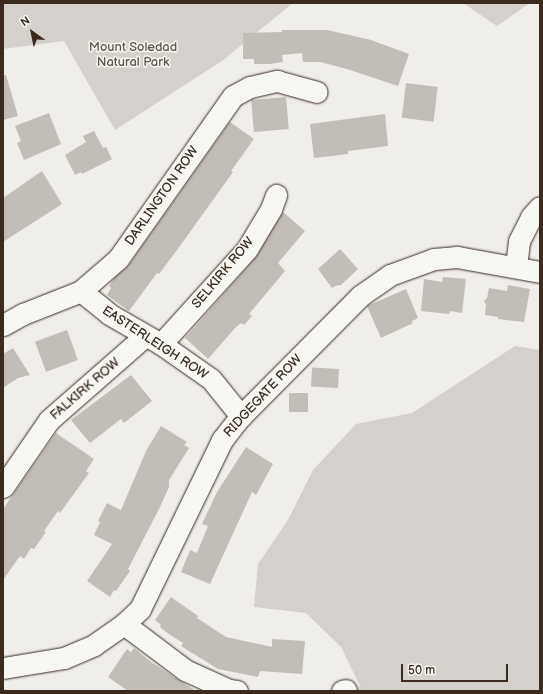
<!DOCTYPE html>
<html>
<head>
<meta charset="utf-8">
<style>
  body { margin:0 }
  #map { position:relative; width:543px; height:694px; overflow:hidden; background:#efeeea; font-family:"Balsamiq Sans",sans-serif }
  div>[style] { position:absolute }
  .green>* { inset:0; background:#d4d1cc }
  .building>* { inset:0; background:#c2bdb7; transform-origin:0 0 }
  .roads { filter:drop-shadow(0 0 1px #3b2a1e) drop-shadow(0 0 1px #3b2a1e) }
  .minor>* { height:21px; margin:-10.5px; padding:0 10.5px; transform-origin:10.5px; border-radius:10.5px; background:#f6f6f2 }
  span { translate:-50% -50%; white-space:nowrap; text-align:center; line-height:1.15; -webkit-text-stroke:3px #f6f6f2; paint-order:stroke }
  .park-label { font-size:13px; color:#61544a }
  .street-label { font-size:13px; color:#3b2a1e }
  .frame { position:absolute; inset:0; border:4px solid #3b2a1e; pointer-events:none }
  .north { position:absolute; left:12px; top:12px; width:40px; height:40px; -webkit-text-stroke:3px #f6f6f2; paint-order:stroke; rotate:327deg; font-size:11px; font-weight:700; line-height:16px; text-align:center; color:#3b2a1e }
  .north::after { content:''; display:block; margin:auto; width:14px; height:18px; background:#3b2a1e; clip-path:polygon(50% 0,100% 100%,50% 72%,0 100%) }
  .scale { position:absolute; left:401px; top:664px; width:107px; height:18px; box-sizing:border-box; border:2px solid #3b2a1e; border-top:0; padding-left:5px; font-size:12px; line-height:14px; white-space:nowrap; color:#3b2a1e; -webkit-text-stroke:3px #f6f6f2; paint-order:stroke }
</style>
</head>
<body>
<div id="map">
  <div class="green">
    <i style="clip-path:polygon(3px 3px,293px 3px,222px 61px,115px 130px,64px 41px,3px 49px)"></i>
    <i style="clip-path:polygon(463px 3px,530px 3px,497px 26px)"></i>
    <i style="clip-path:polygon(515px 346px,540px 350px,540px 691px,356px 691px,360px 686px,341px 647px,306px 613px,254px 607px,258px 564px,288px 520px,313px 470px,356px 424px,412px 413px)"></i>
  </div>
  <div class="building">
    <i style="clip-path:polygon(282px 30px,327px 30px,371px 40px,409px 54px,398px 86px,347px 69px,320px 62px,303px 62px,302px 53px,282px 55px,283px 62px,270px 64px,254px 64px,254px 59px,243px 59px,243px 33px,282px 32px)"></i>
    <i style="clip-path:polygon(6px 75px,18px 116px,3px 120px,3px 76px)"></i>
    <i style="left:406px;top:83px;width:32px;height:35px;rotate:7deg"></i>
    <i style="left:286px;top:97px;width:32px;height:35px;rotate:85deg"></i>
    <i style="clip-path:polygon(49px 113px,61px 144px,24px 160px,17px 143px,21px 141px,15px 126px)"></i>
    <i style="clip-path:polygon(385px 114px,388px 146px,348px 151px,348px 154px,314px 158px,310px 124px)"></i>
    <i style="clip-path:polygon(230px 122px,254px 139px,231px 171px,233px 172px,180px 246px,159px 274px,157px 273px,129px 311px,107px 295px,111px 288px,109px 286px,115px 277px,128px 266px)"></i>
    <i style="clip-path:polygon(94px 131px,103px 148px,106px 147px,112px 159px,82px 174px,81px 172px,75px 175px,65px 155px,86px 142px,83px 136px)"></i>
    <i style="clip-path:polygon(42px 171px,62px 204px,3px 242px,3px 198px)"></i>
    <i style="clip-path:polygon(283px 212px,305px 231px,278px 263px,285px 271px,249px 314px,252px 316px,244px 325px,241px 323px,235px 328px,208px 359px,185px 338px,256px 257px)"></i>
    <i style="clip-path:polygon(340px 249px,358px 269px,341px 285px,335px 286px,332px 288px,318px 269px)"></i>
    <i style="clip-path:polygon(443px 277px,466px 279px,462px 313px,450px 311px,449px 314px,421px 311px,424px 279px,442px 282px)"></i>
    <i style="clip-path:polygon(508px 285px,530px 289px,524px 322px,498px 319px,498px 317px,485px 315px,486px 305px,484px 301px,487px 298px,489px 288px,507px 291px)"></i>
    <i style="clip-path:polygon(406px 289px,418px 318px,412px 321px,413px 323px,381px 338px,367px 306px)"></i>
    <i style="left:67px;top:330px;width:32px;height:34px;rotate:70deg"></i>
    <i style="clip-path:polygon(13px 348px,30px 375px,18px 378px,3px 388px,3px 354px)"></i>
    <i style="left:339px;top:369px;width:19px;height:27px;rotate:93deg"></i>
    <i style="clip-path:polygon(131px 375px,152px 401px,124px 423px,121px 419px,90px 443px,71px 420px)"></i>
    <i style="left:289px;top:393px;width:19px;height:19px"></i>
    <i style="clip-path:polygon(161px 426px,187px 442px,184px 445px,189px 448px,169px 480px,169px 487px,160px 507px,128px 569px,130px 571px,116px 591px,114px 590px,110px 597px,87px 581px,112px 544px,94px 535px,100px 522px,98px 521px,107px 503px,121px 510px,146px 451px)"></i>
    <i style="clip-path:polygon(56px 433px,94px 459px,86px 471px,89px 473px,60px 513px,58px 511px,44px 531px,46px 532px,34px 549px,31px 548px,24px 559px,20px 556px,3px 580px,3px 509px)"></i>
    <i style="clip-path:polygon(246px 447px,273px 464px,256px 495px,252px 492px,210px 584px,181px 572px,190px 550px,197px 553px,208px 526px,202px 524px,217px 492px)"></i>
    <i style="clip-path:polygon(171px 597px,198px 616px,197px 618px,226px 637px,272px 647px,272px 639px,305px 641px,302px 674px,260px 671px,258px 677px,218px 669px,181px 646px,183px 643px,166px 632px,160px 627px,161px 625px,155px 620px)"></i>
    <i style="clip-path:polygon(134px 648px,151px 662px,196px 691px,128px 691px,108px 677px,127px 649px,131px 652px)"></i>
  </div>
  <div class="roads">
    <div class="minor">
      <i style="left:516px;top:266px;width:25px;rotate:-83deg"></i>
      <i style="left:519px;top:241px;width:27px;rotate:-63deg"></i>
      <i style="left:531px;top:217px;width:13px;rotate:-48deg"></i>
      <i style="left:81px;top:291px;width:36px;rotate:39deg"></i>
      <i style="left:109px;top:314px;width:60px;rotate:30deg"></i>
      <i style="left:161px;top:344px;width:61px;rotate:35deg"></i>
      <i style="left:211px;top:379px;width:48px;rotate:51deg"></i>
      <i style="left:3px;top:325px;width:23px;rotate:-29deg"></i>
      <i style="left:23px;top:314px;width:62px;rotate:-21.6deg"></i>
      <i style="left:81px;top:291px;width:49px;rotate:-40.9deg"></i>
      <i style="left:118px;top:259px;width:199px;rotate:-54.8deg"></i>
      <i style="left:233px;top:96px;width:19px;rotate:-28deg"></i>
      <i style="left:250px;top:87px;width:28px;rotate:-13deg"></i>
      <i style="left:277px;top:81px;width:41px;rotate:15.4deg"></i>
      <i style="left:161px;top:344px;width:128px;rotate:-47.8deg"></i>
      <i style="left:247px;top:249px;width:47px;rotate:-59deg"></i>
      <i style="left:271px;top:209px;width:15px;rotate:-70deg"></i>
      <i style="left:3px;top:487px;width:81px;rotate:-55.5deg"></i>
      <i style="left:49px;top:420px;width:128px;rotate:-41.2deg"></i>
      <i style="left:124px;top:624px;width:76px;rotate:37deg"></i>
      <i style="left:185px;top:670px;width:48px;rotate:24.4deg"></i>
      <i style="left:229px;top:690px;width:8px;rotate:7deg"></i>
      <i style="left:3px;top:668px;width:62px;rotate:-9.3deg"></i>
      <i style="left:64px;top:658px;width:33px;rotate:-23deg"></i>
      <i style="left:94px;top:645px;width:37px;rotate:-35deg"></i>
      <i style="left:124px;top:624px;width:22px;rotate:-43deg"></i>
      <i style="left:140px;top:609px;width:188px;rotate:-64.1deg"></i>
      <i style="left:222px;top:440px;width:31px;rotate:-52deg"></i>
      <i style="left:241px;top:416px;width:169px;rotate:-45.2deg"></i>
      <i style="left:360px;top:296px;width:37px;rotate:-35deg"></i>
      <i style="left:390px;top:275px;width:47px;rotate:-20deg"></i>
      <i style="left:434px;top:259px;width:23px;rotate:-5deg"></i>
      <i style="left:457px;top:257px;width:84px;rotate:10.2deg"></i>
      <i style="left:342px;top:691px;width:4px;rotate:-14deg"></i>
    </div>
  </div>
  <div class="park-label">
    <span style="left:133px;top:55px">Mount Soledad<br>Natural Park</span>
  </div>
  <div class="street-label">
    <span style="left:162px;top:196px;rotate:-55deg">DARLINGTON ROW</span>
    <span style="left:223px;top:273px;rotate:-50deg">SELKIRK ROW</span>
    <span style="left:155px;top:343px;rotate:33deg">EASTERLEIGH ROW</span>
    <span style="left:85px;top:389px;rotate:-41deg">FALKIRK ROW</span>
    <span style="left:263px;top:396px;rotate:-47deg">RIDGEGATE ROW</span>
  </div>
  <div class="frame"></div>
  <div class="north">N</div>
  <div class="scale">50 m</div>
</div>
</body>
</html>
